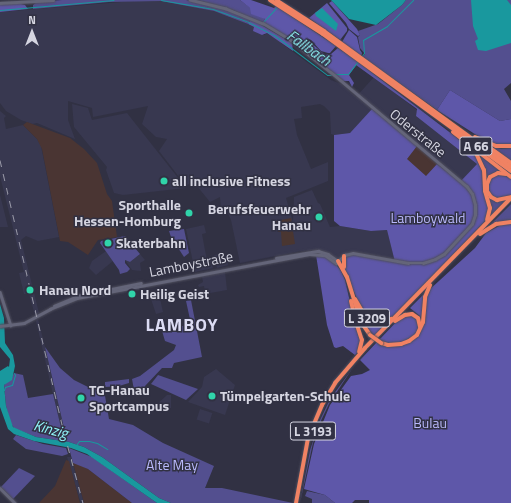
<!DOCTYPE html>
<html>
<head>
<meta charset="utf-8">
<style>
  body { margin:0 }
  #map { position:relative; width:511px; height:503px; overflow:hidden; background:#313143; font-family:"Titillium Web",sans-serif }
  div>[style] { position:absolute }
  .built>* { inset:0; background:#383850; transform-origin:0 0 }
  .industrial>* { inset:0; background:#4a3533; transform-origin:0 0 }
  .medical>* { inset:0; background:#4a3631 }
  .green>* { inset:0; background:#534f8f }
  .forest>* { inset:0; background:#5e57a9 }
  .water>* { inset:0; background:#19989e }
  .stream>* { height:1px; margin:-0.5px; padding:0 0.5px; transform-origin:0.5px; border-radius:0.5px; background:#19989e }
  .roads { filter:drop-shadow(0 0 1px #4e4e5d) drop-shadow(0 0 1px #4e4e5d) }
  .secondary>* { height:2.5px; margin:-1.25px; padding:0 1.25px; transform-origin:1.25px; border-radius:1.25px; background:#646579 }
  .highway>* { height:4px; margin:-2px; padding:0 2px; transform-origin:2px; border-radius:2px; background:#f08263 }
  .rail>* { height:1px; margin-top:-0.5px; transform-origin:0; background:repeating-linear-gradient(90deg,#9a9aa8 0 7px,transparent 0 14px) }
  .bridges { filter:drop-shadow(0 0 1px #4e4e5d) drop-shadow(0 0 1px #4e4e5d) }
  .highway-bridge>* { height:4px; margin:-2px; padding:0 2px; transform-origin:2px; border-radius:2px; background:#f08263 }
  .dots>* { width:11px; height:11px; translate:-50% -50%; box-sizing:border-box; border:2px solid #313143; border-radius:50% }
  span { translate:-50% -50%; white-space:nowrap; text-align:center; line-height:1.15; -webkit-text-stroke:3px #313143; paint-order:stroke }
  .shield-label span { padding:1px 3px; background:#313143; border:1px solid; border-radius:3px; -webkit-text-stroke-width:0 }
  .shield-label { font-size:13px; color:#d5d5e1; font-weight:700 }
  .street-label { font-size:14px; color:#d5d5e1 }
  .poi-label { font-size:14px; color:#d5d5e1; font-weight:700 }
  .left { translate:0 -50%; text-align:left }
  .right { translate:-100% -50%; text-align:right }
  .park-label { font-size:14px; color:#b9b8fb }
  .water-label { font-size:15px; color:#92f6fb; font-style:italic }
  .district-label { font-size:18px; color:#dcdcf4; font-weight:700; letter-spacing:1px }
  .north { position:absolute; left:12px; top:12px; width:40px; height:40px; -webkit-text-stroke:3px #313143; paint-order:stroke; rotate:0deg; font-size:11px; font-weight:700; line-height:16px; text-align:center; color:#d5d5e1 }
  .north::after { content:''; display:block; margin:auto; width:14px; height:18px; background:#d5d5e1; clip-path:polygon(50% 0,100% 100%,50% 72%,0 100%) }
</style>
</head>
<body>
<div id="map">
  <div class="built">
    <i style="clip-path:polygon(134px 1px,161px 1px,185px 5px,214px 11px,235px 18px,254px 27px,254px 31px,262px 35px,265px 35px,266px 33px,281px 41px,281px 43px,331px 80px,341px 84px,356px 97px,374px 77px,417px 110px,416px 116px,477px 164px,460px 183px,372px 110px,350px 133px,334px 135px,331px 134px,330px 112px,324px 106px,320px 104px,301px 107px,302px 118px,294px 119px,297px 135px,311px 169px,328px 162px,328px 181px,286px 198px,293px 222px,294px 197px,312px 190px,318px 203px,320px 204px,330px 227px,340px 226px,371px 231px,387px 230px,395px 262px,342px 264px,330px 254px,317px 250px,300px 251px,240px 263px,231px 220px,226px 209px,221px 209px,220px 197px,210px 202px,193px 181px,186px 186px,159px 151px,167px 139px,156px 137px,142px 124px,148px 106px,93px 117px,92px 108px,68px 101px,68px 120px,75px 139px,37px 123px,32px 124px,21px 120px,6px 111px,0 103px,0 12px)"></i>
    <i style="clip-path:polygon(72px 104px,88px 108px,92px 120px,127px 113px,186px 188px,123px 195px,114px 193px,106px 170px,107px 167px,74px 127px)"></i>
    <i style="clip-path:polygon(0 111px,6px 116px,4px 118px,6px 129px,23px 125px,37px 139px,41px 146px,59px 237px,38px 241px,26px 236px,21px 240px,39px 313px,35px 315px,29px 294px,24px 294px,19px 273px,24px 272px,0 176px)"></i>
    <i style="clip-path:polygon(0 195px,8px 227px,0 227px)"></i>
    <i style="clip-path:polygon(204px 225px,206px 233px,202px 234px,207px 261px,211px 261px,213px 268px,195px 272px,186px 229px)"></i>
    <i style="clip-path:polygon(106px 251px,113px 261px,96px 275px,89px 268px,92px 261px)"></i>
    <i style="clip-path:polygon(140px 254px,145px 260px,140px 263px,141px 271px,132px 270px,125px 260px,130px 262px)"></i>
    <i style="clip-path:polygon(222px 254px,224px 261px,227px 261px,228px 265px,217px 268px,214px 255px)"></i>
    <i style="clip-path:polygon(225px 272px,227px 290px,205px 294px,204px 286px,199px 287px,198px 285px,203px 282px,202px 276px)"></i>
    <i style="clip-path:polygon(159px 294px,163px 312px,156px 314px,150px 296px)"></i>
    <i style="clip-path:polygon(38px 319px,45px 347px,65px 432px,62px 433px,36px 321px)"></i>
    <i style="clip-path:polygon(216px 369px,235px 385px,225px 415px,188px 402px,202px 387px,204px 377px)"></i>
    <i style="clip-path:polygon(167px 395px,171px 395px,171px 408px,153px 408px)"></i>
    <i style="left:200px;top:409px;width:13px;height:11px;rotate:18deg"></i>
    <i style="clip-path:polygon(67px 457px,71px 457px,84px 503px,80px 501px)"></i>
  </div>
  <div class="industrial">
    <i style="clip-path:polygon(27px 122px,70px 138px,84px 149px,97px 163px,107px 194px,112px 201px,117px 237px,98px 240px,88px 255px,68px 242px,60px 241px,42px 149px,37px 139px,23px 125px)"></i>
    <i style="left:417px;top:146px;width:27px;height:17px;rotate:42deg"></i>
    <i style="clip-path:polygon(66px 460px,69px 461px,80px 503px,39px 503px,55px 486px)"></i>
    <i style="clip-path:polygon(75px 462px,88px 469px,132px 503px,84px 503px,73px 463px)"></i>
  </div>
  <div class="medical">
    <i style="clip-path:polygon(291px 218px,295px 244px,282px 246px,281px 232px,278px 232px,276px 221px)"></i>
  </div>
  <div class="green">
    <i style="clip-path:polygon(62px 0,186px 0,219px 7px,251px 19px,248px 24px,214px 11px,161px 1px,109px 2px,33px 9px,33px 5px,37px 2px)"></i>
    <i style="clip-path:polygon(197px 0,240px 0,265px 19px,262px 23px,233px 10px)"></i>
    <i style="clip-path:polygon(406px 0,511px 0,511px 83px,504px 89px,511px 101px,511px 119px,500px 121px,450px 90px,437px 110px,362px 57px,365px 54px,360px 48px,358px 37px,360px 35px,358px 31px,378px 24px,402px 5px)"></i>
    <i style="clip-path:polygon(490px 146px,501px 149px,511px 148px,511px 162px)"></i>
    <i style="clip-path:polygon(478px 153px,503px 171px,500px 201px,506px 200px,490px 217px,491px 211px)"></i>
    <i style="clip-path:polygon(511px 204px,511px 221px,492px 225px,491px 224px)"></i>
    <i style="clip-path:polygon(184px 229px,189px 253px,184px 257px,171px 237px,169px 231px)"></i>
    <i style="clip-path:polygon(125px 236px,140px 254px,130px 262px,125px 260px,125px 263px,130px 269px,127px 272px,120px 274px,119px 270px,100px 243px,101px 241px)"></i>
    <i style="clip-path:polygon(191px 300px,202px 357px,174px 363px,172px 368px,162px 368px,145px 386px,146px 389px,134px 390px,132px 379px,140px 376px,174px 350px,176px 345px,165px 341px,162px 331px,191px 324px,186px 301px)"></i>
    <i style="clip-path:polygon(45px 347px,60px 368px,74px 380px,90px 388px,104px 390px,109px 419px,133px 425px,163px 443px,214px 466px,205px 488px,222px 488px,293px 503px,171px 503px,159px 498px,102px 457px,84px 447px,69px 442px,36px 437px,14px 428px,10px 422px,6px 406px,4px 385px,9px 380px,10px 381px,14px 373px,23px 375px,28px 398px,53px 394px,62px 432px,65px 432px)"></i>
    <i style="clip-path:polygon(352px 369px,329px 404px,318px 427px,313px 443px,300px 503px,310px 450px,320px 420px,330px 399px)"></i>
    <i style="clip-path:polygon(158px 375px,198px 389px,186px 400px,151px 384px)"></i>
    <i style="clip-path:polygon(129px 379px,129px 383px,119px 386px,105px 387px,105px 382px)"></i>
    <i style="clip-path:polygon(16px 435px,43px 444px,66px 448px,68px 454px,62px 456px,26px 449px,13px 439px)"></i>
    <i style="clip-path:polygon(69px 448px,92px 457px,157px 503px,132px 503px,88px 469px,73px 463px)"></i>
    <i style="clip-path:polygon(19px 468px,35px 476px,13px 499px,1px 487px)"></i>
    <i style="clip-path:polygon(307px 491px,325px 495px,335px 503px,312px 503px,312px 499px,305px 496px)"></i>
  </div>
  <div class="forest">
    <i style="clip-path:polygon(240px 0,251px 0,274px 8px,276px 6px,336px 46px,330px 53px,328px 53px,321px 51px,311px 40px,307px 39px,299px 46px,262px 23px,265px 19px,251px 14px,250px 8px)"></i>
    <i style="clip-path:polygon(332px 1px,357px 29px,360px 35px,358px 36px,349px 29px,346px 23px,329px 3px)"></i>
    <i style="clip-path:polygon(327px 3px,347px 28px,347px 31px,340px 40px,309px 18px)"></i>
    <i style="clip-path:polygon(0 4px,21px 4px,25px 5px,28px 9px,0 12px)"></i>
    <i style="clip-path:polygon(251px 19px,292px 43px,293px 51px,267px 33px,262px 35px,253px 31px,254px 27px,248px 24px)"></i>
    <i style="clip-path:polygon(349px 30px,357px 37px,360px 50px,362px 53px,361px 56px,342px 42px)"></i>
    <i style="clip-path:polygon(309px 41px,325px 55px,331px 54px,338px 48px,358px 62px,461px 141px,476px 157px,482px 168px,489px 208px,487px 219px,394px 316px,384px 322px,373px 322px,361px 308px,342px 264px,344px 258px,353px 254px,395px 262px,387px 230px,371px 231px,340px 226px,334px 221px,334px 135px,350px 133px,372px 109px,417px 146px,407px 159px,426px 176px,437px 164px,460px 182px,477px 164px,416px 116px,417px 109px,356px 65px,349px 75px,354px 83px,352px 87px,349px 81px,342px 81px,300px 47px,305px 42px)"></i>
    <i style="clip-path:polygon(450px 90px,500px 121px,511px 119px,511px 146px,489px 143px,437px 110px)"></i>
    <i style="clip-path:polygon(501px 174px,511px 178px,511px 195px,496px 199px,489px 193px,488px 182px,490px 179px)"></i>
    <i style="clip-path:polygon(511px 224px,511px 503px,369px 503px,369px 500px,355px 500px,352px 503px,335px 503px,325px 495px,304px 489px,314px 444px,330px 405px,351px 376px,362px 374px,370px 370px,360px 360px,377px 342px,381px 344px,406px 344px,424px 325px,426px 316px,425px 301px,428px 291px,475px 248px,486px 233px,501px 225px)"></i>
    <i style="clip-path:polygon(316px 255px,326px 257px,334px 262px,341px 271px,345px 280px,353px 315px,361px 338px,358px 352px,355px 355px,343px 346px,336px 348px,334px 347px,327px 325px)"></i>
    <i style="clip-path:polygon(427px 291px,423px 321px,420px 316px,410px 308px)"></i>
    <i style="clip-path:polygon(355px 300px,372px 323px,387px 324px,374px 337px,364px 325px)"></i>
    <i style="clip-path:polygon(409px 315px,416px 317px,420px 324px,416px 334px,405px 342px,390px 344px,379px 340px,399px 319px)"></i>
  </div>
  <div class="water">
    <i style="clip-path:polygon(331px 0,406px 0,402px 5px,376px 25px,349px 19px)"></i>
    <i style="clip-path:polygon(471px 0,507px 0,511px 5px,511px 43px,486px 51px,478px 50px,475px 41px,478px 39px,473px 26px)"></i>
    <i style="clip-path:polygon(322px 8px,338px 24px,336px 31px,316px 16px,315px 13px)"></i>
    <i style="clip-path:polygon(0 304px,4px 318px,5px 343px,13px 355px,15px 366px,12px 380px,4px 385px,6px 406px,13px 427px,36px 437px,69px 442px,84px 447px,102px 457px,159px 498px,171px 503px,157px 503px,87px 454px,71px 448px,34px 441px,14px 434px,8px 429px,0 407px,0 371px,8px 366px,9px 367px,10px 359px,0 347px)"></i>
  </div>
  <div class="stream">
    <i style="left:161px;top:0;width:53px;rotate:9.8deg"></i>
    <i style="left:213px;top:9px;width:37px;rotate:20deg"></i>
    <i style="left:248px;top:22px;width:29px;rotate:27deg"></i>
    <i style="left:274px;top:35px;width:66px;rotate:37deg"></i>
    <i style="left:327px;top:75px;width:4px"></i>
    <i style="left:0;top:10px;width:114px;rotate:-5deg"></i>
    <i style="left:263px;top:22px;width:19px;rotate:-47deg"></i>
    <i style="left:361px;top:57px;width:5px;rotate:-53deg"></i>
    <i style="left:364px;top:53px;width:13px;rotate:-94deg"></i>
    <i style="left:363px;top:40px;width:28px;rotate:-30deg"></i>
    <i style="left:387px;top:26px;width:37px;rotate:-45deg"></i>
    <i style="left:334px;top:74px;width:14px"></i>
    <i style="left:348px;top:74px;width:16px;rotate:-52deg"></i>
    <i style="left:4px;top:390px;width:3px;rotate:-72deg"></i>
    <i style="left:5px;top:387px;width:7px;rotate:-16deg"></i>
    <i style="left:12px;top:385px;width:10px;rotate:-73deg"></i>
    <i style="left:15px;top:375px;width:2px;rotate:-117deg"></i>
    <i style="left:76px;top:445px;width:5px;rotate:-53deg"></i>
    <i style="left:79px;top:441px;width:10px"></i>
    <i style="left:89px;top:441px;width:8px;rotate:14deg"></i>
    <i style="left:97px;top:443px;width:12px;rotate:31deg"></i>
  </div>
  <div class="roads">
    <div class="secondary">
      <i style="left:0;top:3px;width:53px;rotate:-3.2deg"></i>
      <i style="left:276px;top:258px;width:43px;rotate:-9.5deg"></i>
      <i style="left:318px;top:251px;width:10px;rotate:17deg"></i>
      <i style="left:328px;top:254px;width:12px;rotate:35deg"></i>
      <i style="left:0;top:292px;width:35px;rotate:72deg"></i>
      <i style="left:54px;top:306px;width:25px;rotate:-23deg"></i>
      <i style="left:77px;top:296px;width:65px;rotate:-11.5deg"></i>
      <i style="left:50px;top:309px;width:29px;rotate:-22deg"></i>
      <i style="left:77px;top:298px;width:236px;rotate:-10.7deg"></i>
      <i style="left:309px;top:254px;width:16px;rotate:4deg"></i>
      <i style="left:325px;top:255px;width:14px;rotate:36deg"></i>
      <i style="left:336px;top:263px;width:12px;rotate:-42deg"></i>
      <i style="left:345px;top:255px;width:8px;rotate:-14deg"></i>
      <i style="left:353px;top:253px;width:56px;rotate:10.3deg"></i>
      <i style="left:408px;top:263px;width:15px"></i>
      <i style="left:423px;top:263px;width:13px;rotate:-18deg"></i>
      <i style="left:435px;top:259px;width:10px;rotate:-29deg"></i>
      <i style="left:444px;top:254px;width:41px;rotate:-47deg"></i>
      <i style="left:472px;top:224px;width:9px;rotate:-72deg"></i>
      <i style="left:475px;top:215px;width:10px;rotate:-90deg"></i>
      <i style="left:475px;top:205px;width:11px;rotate:-105deg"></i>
      <i style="left:472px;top:194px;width:9px;rotate:-126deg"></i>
      <i style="left:467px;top:187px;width:177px;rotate:-140deg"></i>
      <i style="left:331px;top:73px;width:53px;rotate:-141.2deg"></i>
      <i style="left:290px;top:40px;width:31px;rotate:-149deg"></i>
      <i style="left:263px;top:24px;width:40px;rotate:-158deg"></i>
      <i style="left:226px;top:9px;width:37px;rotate:-166deg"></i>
      <i style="left:0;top:326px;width:24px;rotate:-7deg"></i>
      <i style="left:24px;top:323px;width:30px;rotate:-28deg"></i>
      <i style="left:0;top:488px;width:21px;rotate:45deg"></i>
    </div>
    <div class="highway">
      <i style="left:270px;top:0;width:63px;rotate:32.7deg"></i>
      <i style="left:323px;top:34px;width:233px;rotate:36.1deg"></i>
      <i style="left:276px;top:0;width:57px;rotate:32.9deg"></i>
      <i style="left:324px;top:31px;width:231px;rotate:36deg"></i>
      <i style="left:453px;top:132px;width:73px;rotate:37.8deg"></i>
      <i style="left:475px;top:137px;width:23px;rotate:23deg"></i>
      <i style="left:496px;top:146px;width:15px"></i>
      <i style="left:482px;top:142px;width:36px;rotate:36deg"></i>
      <i style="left:475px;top:151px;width:21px;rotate:65deg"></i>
      <i style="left:484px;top:170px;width:21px;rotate:87deg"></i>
      <i style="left:485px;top:191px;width:18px;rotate:74deg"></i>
      <i style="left:490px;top:208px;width:12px;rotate:104deg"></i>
      <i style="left:506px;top:174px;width:8px;rotate:-173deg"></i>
      <i style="left:498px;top:173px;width:9px;rotate:153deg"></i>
      <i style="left:490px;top:177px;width:8px;rotate:113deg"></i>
      <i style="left:487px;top:184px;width:7px;rotate:90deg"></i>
      <i style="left:487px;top:191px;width:7px;rotate:56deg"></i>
      <i style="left:491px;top:197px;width:7px;rotate:27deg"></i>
      <i style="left:497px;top:200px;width:14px;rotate:-12deg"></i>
      <i style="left:480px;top:234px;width:19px;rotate:-32deg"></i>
      <i style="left:496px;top:224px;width:15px;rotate:-8deg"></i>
      <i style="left:338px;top:261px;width:18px;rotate:61deg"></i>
      <i style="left:347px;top:277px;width:47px;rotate:72.7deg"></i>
      <i style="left:361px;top:322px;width:16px;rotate:55deg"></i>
      <i style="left:344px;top:267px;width:11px;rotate:-90deg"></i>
      <i style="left:355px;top:299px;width:16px;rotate:60deg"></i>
      <i style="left:363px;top:313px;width:11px;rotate:45deg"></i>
      <i style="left:371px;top:321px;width:9px;rotate:13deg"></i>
      <i style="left:380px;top:323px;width:12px;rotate:-20deg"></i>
      <i style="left:351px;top:301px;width:18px;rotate:77deg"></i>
      <i style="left:355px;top:319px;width:22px;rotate:72deg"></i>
      <i style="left:362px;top:340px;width:12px;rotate:104deg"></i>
      <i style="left:395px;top:321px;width:12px;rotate:-31deg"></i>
      <i style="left:405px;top:315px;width:7px;rotate:-8deg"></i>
      <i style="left:412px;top:314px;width:7px;rotate:34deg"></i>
      <i style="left:418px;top:318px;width:9px;rotate:77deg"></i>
      <i style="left:381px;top:343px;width:7px;rotate:16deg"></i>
      <i style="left:388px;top:345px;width:13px;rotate:-4deg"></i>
      <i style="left:401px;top:344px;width:9px;rotate:-21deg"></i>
      <i style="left:409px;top:341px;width:10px;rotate:-37deg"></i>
      <i style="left:417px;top:335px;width:14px;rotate:-65deg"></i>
      <i style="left:423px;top:322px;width:25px;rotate:-85deg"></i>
      <i style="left:425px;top:297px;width:13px;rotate:-67deg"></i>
      <i style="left:296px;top:503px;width:66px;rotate:-79.5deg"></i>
      <i style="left:308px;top:438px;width:36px;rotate:-67deg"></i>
      <i style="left:322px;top:405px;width:26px;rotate:-59deg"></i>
      <i style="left:335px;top:383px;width:46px;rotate:-49.4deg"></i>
      <i style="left:365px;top:348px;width:209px;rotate:-45.8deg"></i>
    </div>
  </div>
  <div class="rail">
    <i style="left:0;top:160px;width:279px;rotate:76.8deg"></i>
    <i style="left:64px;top:432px;width:73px;rotate:75deg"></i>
  </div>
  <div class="bridges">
    <div class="highway-bridge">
      <i style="left:370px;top:335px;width:14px;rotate:36deg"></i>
    </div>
  </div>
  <div class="dots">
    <i style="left:164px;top:181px;background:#30d4aa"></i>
    <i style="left:189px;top:213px;background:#30d4aa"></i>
    <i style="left:319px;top:217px;background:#30d4aa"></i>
    <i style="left:108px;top:243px;background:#30d4aa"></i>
    <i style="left:30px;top:290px;background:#30d4aa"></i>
    <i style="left:132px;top:294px;background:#30d4aa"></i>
    <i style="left:212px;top:396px;background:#30d4aa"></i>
    <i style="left:81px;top:398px;background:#30d4aa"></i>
  </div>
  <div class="shield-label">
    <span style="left:476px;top:146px">A 66</span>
    <span style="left:367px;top:318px">L 3209</span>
    <span style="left:313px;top:431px">L 3193</span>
  </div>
  <div class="street-label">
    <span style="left:418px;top:133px;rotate:39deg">Oderstraße</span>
    <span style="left:191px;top:264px;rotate:-11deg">Lamboystraße</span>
  </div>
  <div class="poi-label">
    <span class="left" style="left:172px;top:181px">all inclusive Fitness</span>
    <span class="right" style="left:181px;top:213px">Sporthalle<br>Hessen-Homburg</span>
    <span class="right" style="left:311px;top:217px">Berufsfeuerwehr<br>Hanau</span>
    <span class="left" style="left:116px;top:243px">Skaterbahn</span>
    <span class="left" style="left:39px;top:290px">Hanau Nord</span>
    <span class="left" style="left:140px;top:294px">Heilig Geist</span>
    <span class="left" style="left:89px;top:398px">TG-Hanau<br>Sportcampus</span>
    <span class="left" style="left:220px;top:396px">Tümpelgarten-Schule</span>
  </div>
  <div class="park-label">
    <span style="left:428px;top:218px">Lamboywald</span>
    <span style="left:430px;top:423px">Bulau</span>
    <span style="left:172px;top:465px">Alte May</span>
  </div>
  <div class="water-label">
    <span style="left:309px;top:48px;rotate:35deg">Fallbach</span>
    <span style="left:51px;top:429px;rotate:15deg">Kinzig</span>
  </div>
  <div class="district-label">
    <span style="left:182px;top:325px">LAMBOY</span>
  </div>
  <div class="north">N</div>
</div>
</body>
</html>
